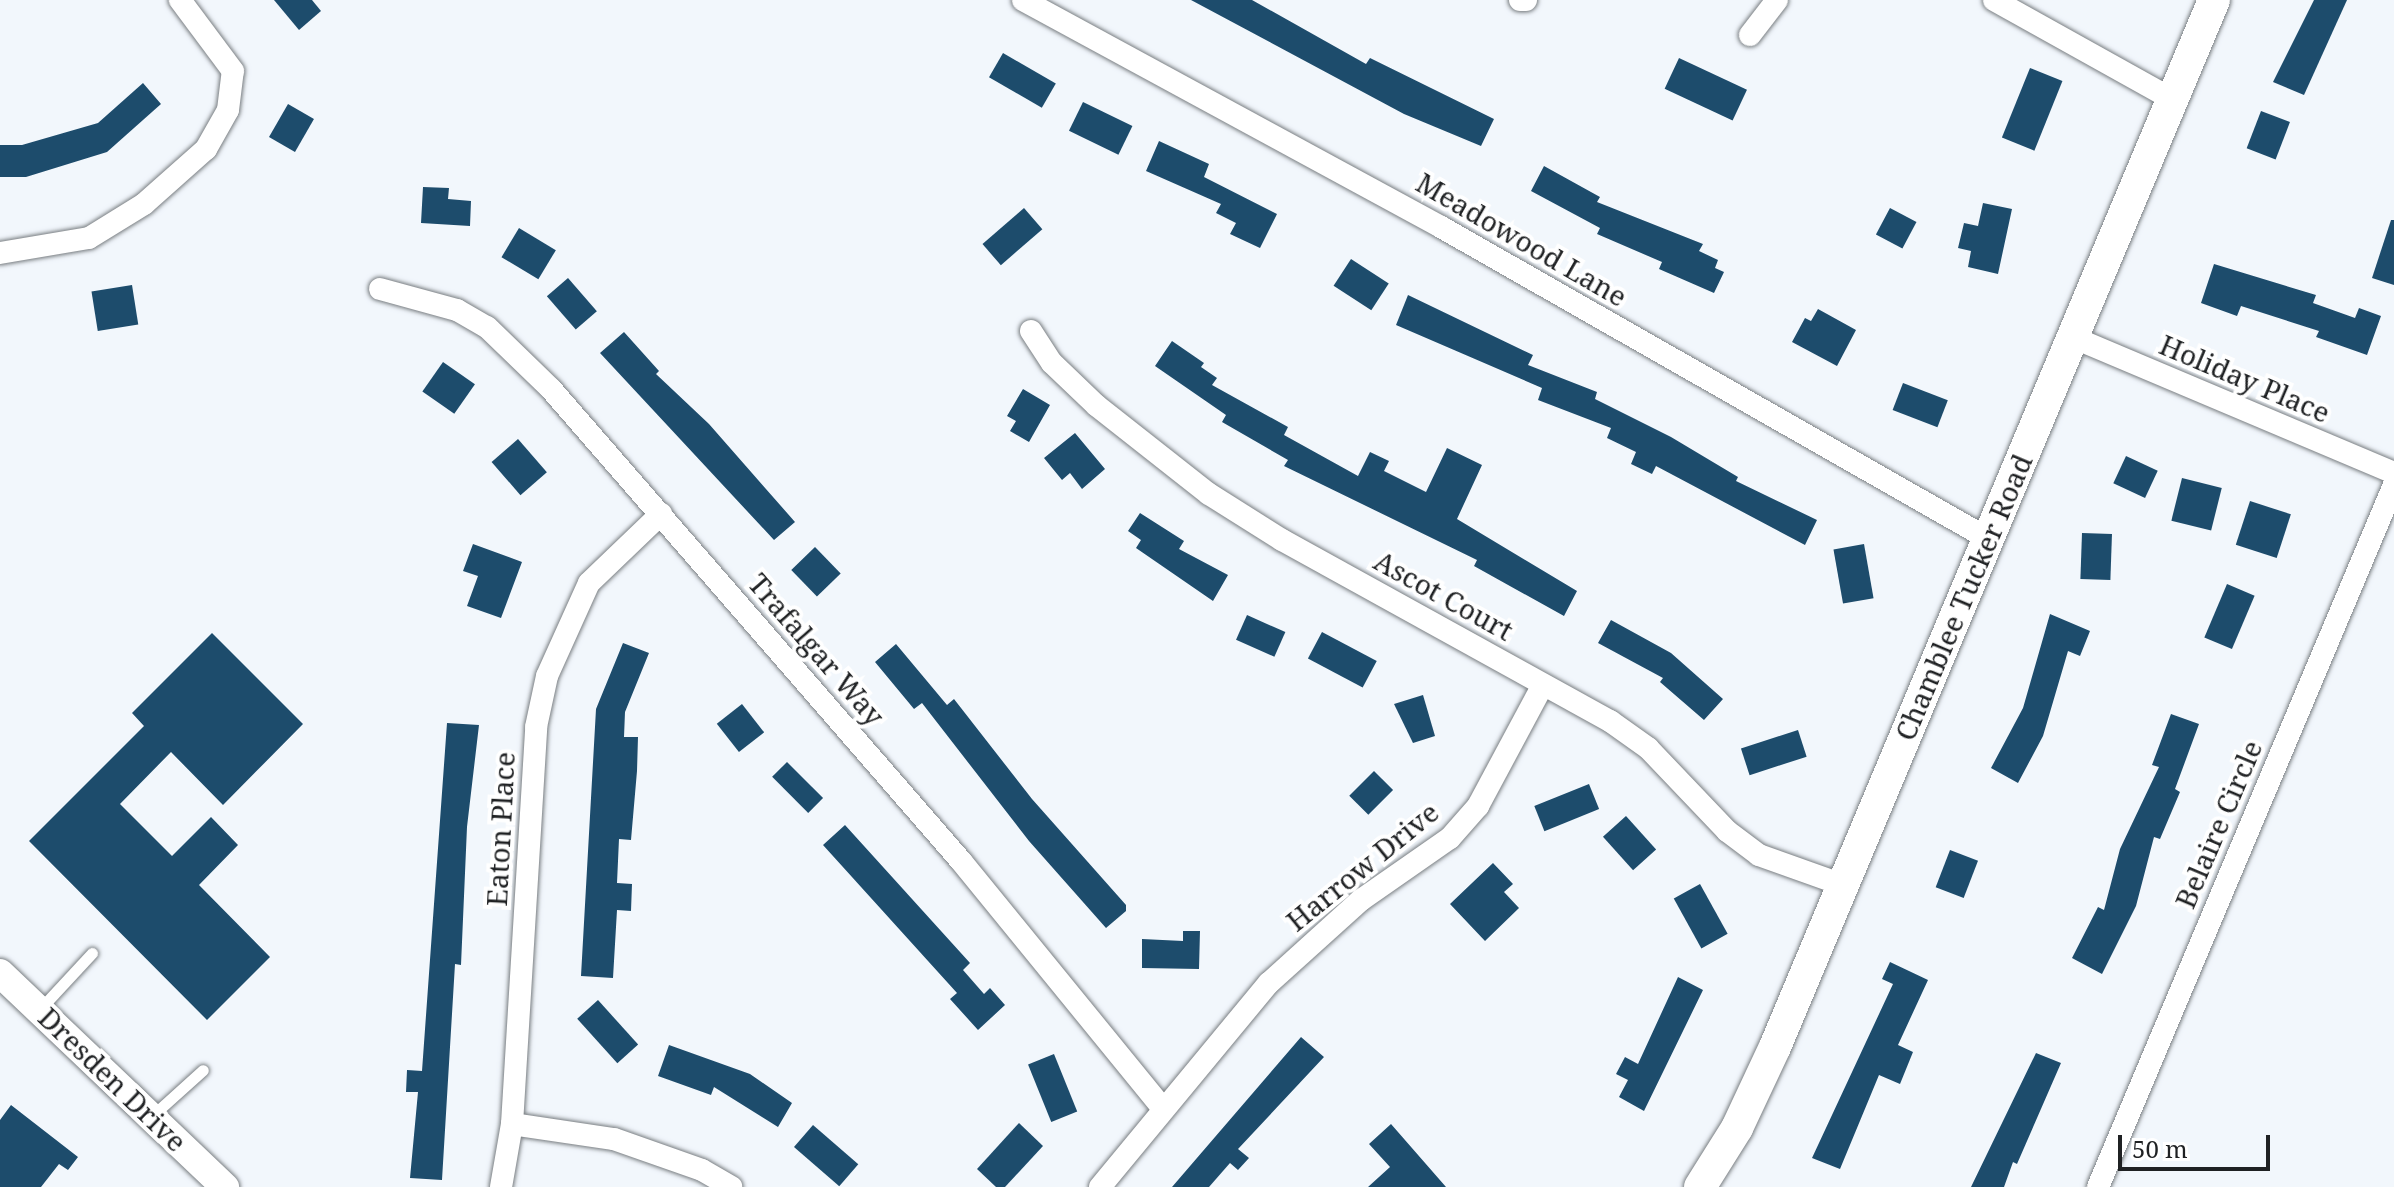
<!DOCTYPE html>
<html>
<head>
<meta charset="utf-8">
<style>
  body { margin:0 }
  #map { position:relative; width:2394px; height:1187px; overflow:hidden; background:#f2f7fc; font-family:"Noto Serif",serif }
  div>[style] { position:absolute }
  .building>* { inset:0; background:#1d4c6c; transform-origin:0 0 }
  .roads { filter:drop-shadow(0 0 2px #797e82) drop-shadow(0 0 2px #797e82) }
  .service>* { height:11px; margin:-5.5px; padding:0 5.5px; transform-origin:5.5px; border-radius:5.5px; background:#fff }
  .minor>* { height:22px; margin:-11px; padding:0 11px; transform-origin:11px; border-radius:11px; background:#fff }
  .tertiary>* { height:28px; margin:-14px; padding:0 14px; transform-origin:14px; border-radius:14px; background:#fff }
  .secondary>* { height:32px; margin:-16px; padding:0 16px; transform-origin:16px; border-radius:16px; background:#fff }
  span { translate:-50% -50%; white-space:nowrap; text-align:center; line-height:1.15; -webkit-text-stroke:8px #fff; paint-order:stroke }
  .street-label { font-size:28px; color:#1f2123 }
  .scale { position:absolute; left:2118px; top:1135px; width:152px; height:36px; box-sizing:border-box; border:4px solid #1f2123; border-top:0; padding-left:10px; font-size:24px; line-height:28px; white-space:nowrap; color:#1f2123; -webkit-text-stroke:6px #fff; paint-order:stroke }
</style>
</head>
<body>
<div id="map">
  <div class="building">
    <i style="clip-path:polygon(274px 0,312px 0,321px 11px,299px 30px)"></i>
    <i style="clip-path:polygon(1191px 0,1252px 0,1366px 64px,1370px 58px,1494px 119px,1481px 146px,1404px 114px)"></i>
    <i style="clip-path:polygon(2314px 0,2347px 0,2304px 95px,2273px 82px)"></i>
    <i style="left:1003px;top:53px;width:61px;height:28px;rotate:30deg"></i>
    <i style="left:1679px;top:58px;width:75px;height:34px;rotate:25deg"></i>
    <i style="left:2030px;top:68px;width:35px;height:75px;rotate:22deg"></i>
    <i style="clip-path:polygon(143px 83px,161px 104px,107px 152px,26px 177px,0 177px,0 145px,22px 145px,98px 123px)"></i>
    <i style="left:1083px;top:102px;width:55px;height:32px;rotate:26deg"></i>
    <i style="left:288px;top:104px;width:30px;height:38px;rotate:30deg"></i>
    <i style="left:2261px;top:111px;width:31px;height:40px;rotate:21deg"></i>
    <i style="clip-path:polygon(1159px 141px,1209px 164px,1204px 177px,1277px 214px,1260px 248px,1230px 234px,1236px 223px,1216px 213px,1221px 204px,1146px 171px)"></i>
    <i style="clip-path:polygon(1544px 166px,1600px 197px,1597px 202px,1703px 244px,1699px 251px,1718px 260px,1715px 268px,1724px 272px,1714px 293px,1659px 269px,1662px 262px,1597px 234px,1600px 228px,1531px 191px)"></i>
    <i style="clip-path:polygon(423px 187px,449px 188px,448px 199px,471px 201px,470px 226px,421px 223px)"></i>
    <i style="clip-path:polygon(1983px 203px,2012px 209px,1998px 274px,1968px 267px,1971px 251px,1958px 248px,1964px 223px,1978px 226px)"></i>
    <i style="left:1024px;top:208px;width:28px;height:55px;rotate:49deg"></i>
    <i style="left:1890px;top:208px;width:30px;height:30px;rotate:28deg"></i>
    <i style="clip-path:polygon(2391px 220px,2394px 220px,2394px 285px,2372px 278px)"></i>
    <i style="left:519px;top:228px;width:43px;height:34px;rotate:31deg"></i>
    <i style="left:1351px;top:259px;width:45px;height:32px;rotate:33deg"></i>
    <i style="clip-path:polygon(2214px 264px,2316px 295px,2313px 303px,2355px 318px,2359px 308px,2381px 316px,2367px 355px,2316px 337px,2319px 331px,2241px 306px,2237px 316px,2201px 303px)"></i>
    <i style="left:568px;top:278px;width:44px;height:28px;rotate:49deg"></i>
    <i style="left:132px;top:285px;width:40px;height:41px;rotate:81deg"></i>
    <i style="clip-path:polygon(1408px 295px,1533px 355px,1528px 365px,1597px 392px,1595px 399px,1671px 437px,1738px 477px,1736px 481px,1817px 520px,1805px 545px,1656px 466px,1652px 474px,1631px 464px,1636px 452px,1607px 438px,1611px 428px,1538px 400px,1542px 388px,1396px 325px)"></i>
    <i style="clip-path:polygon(1818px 309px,1856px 330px,1837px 366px,1792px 342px,1805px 318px,1811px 321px)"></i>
    <i style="clip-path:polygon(624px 332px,659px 371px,656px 374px,709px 424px,795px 522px,774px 540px,600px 353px)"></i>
    <i style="clip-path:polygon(1172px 341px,1204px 363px,1201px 367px,1217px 378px,1212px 385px,1288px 427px,1284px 435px,1358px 476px,1370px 452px,1389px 461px,1384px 471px,1426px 492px,1447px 448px,1482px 465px,1457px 519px,1577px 591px,1564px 616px,1474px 566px,1477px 560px,1284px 466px,1288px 460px,1222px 422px,1226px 415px,1155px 366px)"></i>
    <i style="left:443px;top:362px;width:39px;height:36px;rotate:35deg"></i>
    <i style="left:1903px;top:383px;width:48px;height:29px;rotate:21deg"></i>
    <i style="clip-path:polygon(1023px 389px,1050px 405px,1029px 442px,1010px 431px,1016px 421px,1007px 416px)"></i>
    <i style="clip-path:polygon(1075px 433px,1105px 469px,1082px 489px,1070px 473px,1062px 480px,1044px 458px)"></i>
    <i style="left:518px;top:439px;width:44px;height:35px;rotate:49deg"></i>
    <i style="left:2126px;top:456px;width:35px;height:30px;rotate:25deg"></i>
    <i style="left:2182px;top:478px;width:41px;height:44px;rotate:14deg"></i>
    <i style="left:2250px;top:501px;width:43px;height:46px;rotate:18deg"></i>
    <i style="clip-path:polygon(1140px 513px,1184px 541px,1179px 549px,1228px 575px,1213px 601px,1136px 548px,1141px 540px,1128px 531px)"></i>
    <i style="left:2082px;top:533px;width:30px;height:46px;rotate:2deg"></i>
    <i style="clip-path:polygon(473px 544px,522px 562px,501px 618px,467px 606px,478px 576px,463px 571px)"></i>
    <i style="left:1864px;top:544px;width:55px;height:31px;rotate:80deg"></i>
    <i style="left:815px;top:547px;width:37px;height:33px;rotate:46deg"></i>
    <i style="left:2227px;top:584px;width:30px;height:58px;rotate:23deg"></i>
    <i style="clip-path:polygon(2050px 614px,2090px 631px,2080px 656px,2068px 651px,2043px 736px,2018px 783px,1991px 768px,2023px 708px)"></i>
    <i style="left:1247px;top:615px;width:42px;height:27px;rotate:24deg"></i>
    <i style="clip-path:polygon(1611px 620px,1671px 653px,1723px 699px,1704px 720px,1660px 682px,1663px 678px,1598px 643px)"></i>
    <i style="left:1322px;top:632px;width:62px;height:30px;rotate:28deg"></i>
    <i style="clip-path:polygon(212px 633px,303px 724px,223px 805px,171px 752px,120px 804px,172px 856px,211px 817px,238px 845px,199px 885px,270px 957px,207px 1020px,29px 841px,144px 726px,132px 713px)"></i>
    <i style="clip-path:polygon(623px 643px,649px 653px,625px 712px,624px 737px,638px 737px,637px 771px,631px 840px,619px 839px,617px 883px,632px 884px,631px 911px,617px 910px,613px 978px,581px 976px,596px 709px)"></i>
    <i style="clip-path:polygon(896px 644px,947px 705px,954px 699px,1032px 799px,1126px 905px,1126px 911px,1106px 928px,1029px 841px,922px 703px,914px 709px,875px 662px)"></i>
    <i style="clip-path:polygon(1423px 695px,1435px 736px,1413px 743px,1394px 704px)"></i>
    <i style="left:742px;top:704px;width:36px;height:32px;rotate:52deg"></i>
    <i style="clip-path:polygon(2171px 714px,2199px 724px,2175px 789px,2180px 792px,2160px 839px,2154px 837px,2136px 906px,2102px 974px,2072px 958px,2098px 907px,2104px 910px,2120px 849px,2159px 767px,2152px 765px)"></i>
    <i style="clip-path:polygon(447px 723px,479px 725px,467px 827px,461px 965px,455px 964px,442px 1180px,410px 1178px,418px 1092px,406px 1092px,407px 1070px,422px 1071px)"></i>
    <i style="left:1798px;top:730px;width:28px;height:60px;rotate:72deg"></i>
    <i style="left:787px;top:762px;width:51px;height:21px;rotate:45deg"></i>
    <i style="left:1374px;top:771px;width:27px;height:35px;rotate:45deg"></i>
    <i style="left:1589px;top:784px;width:27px;height:59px;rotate:68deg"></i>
    <i style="left:1626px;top:816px;width:45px;height:31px;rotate:48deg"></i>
    <i style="clip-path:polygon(845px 825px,970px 963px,963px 970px,984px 994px,990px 988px,1005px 1005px,978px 1030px,950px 999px,957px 993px,823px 845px)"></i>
    <i style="left:1950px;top:850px;width:30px;height:40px;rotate:21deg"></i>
    <i style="clip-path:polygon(1493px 863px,1513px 884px,1504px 892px,1519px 908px,1485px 941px,1450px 904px)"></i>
    <i style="left:1700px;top:884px;width:57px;height:30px;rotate:61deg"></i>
    <i style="clip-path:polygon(1183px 931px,1200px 931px,1199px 969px,1142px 968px,1142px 939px,1183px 941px)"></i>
    <i style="clip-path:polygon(1890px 962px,1928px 980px,1898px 1045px,1913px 1052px,1900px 1084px,1879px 1075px,1840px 1169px,1812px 1158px,1893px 984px,1882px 979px)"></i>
    <i style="clip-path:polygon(1678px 977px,1703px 990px,1644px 1111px,1619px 1097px,1628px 1080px,1616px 1074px,1625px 1057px,1638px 1064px)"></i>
    <i style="left:598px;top:1000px;width:60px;height:28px;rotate:48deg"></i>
    <i style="clip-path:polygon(1301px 1037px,1324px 1057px,1238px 1149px,1249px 1158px,1238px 1170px,1230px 1163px,1209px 1187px,1172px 1187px)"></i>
    <i style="clip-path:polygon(669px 1045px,750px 1074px,792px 1103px,778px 1127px,714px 1087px,711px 1095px,658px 1076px)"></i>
    <i style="clip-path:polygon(2036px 1053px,2061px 1063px,2017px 1164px,2013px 1162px,2004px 1187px,1971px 1187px)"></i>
    <i style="left:1054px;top:1054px;width:62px;height:28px;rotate:68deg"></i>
    <i style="clip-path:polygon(11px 1105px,78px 1157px,68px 1170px,59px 1164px,41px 1187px,0 1187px,0 1120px)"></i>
    <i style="clip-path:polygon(1019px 1123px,1043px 1146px,1005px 1187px,996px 1187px,977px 1169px)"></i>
    <i style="clip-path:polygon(1391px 1124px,1446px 1187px,1368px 1187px,1390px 1167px,1369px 1144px)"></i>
    <i style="left:813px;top:1125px;width:60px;height:29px;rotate:41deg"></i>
  </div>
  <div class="roads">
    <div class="service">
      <i style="left:41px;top:1008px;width:75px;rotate:-47.2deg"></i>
      <i style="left:153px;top:1115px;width:67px;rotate:-42deg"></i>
    </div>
    <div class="minor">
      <i style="left:1023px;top:0;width:476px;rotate:28.5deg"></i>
      <i style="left:1441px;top:227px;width:628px;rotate:29.67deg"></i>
      <i style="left:1520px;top:0;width:6px"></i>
      <i style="left:1994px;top:0;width:204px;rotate:29.1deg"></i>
      <i style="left:1750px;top:35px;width:44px;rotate:-52.4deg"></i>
      <i style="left:0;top:253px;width:90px;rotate:-9.6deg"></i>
      <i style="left:89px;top:238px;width:65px;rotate:-31.7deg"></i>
      <i style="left:144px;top:204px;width:83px;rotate:-41.6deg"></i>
      <i style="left:206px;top:149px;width:45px;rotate:-60.6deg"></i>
      <i style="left:228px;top:110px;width:39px;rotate:-83deg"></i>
      <i style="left:233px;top:71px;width:89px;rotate:-126.7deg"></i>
      <i style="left:380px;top:289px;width:80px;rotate:15.3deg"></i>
      <i style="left:457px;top:310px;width:34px;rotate:30deg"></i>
      <i style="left:487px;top:327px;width:89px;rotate:44.1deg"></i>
      <i style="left:551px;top:389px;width:625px;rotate:49.02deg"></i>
      <i style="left:961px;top:861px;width:320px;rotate:50.8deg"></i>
      <i style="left:1031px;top:331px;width:38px;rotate:57deg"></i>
      <i style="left:1052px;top:363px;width:62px;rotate:43.7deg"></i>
      <i style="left:1097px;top:406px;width:142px;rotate:38.2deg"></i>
      <i style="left:1209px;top:494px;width:86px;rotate:32.2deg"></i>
      <i style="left:1282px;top:540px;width:375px;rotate:28.9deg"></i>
      <i style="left:1610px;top:721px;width:47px;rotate:35.4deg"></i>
      <i style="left:1648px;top:748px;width:115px;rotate:46.4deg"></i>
      <i style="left:1727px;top:831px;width:40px;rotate:37deg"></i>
      <i style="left:1759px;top:855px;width:89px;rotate:19.7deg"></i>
      <i style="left:2072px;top:337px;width:350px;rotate:22.9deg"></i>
      <i style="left:512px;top:1124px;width:103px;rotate:8.4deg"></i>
      <i style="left:614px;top:1139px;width:93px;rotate:19.4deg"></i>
      <i style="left:702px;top:1170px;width:34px;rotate:30deg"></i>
      <i style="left:501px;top:1187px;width:64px;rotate:-80.1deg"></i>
      <i style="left:512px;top:1124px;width:398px;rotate:-86.5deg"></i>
      <i style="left:536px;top:727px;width:52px;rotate:-77.8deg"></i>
      <i style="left:547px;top:676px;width:102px;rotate:-65.7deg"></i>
      <i style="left:589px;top:583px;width:100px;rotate:-43.8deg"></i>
      <i style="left:1100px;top:1187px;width:265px;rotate:-50.4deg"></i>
      <i style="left:1269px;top:983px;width:124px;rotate:-42.1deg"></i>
      <i style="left:1361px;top:900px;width:108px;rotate:-34.9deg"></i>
      <i style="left:1450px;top:838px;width:43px;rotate:-48.8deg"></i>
      <i style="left:1478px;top:806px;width:137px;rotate:-61.8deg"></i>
      <i style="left:2098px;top:1187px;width:762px;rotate:-67.14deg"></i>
    </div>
    <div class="tertiary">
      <i style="left:0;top:973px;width:311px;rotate:43.6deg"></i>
    </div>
    <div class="secondary">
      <i style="left:1700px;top:1187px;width:70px;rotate:-57.9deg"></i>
      <i style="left:1737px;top:1128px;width:89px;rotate:-64.9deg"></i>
      <i style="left:1775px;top:1047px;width:1135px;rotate:-67.25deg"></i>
    </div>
  </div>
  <div class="street-label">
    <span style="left:1522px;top:239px;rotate:30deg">Meadowood Lane</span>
    <span style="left:2245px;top:378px;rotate:23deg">Holiday Place</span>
    <span style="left:1444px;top:595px;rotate:29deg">Ascot Court</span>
    <span style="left:1963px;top:597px;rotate:-67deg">Chamblee Tucker Road</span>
    <span style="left:817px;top:649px;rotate:49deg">Trafalgar Way</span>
    <span style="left:2218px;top:824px;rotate:-67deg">Belaire Circle</span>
    <span style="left:500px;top:829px;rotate:-87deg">Eaton Place</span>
    <span style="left:1362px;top:866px;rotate:-39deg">Harrow Drive</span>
    <span style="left:113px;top:1079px;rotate:44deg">Dresden Drive</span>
  </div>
  <div class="scale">50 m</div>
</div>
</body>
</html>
